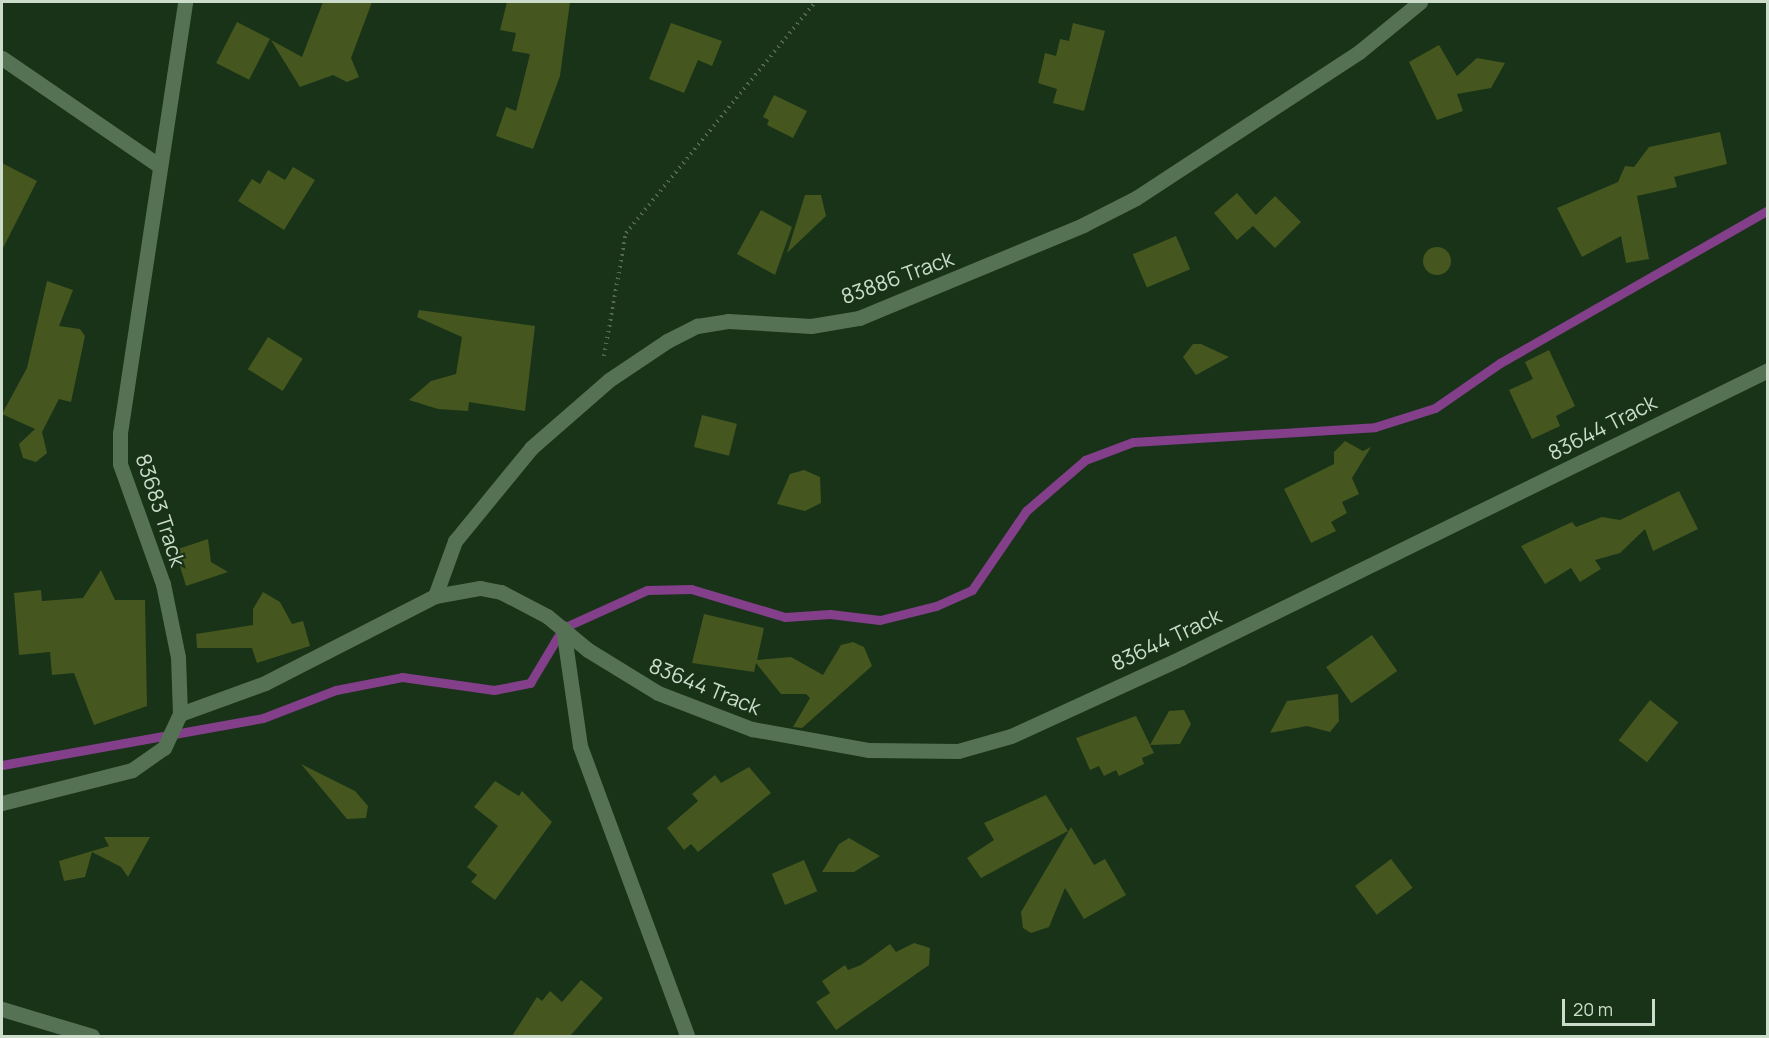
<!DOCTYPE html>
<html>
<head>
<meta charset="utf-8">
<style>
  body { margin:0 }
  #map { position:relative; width:1769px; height:1038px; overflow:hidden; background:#183318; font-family:Manrope,sans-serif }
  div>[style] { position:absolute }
  .stream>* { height:9px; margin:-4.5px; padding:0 4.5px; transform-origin:4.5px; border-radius:4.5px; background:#833f8a }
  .building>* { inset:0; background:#45561e; transform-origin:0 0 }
  .round { border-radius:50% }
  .path>* { height:4px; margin-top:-2px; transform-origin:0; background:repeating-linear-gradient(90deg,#536b53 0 1.5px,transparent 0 6px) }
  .minor>* { height:15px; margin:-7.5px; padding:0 7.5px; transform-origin:7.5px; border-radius:7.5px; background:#557254 }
  .tertiary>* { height:15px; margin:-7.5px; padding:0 7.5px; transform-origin:7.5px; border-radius:7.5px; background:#557254 }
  span { translate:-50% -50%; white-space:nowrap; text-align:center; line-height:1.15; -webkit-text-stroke:4.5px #183318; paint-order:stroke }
  .street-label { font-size:21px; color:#ccdccb }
  .frame { position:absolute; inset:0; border:3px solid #ccdccb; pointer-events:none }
  .scale { position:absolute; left:1562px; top:999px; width:93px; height:27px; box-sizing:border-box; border:3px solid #ccdccb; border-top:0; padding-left:8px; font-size:18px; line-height:21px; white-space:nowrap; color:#ccdccb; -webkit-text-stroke:4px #183318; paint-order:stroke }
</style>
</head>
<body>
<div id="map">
  <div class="stream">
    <i style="left:2px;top:765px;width:265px;rotate:-10.2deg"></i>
    <i style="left:263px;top:718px;width:78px;rotate:-21deg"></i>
    <i style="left:336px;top:690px;width:67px;rotate:-11.1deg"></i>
    <i style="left:402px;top:677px;width:93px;rotate:8deg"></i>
    <i style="left:494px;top:690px;width:37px;rotate:-11deg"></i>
    <i style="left:530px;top:683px;width:64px;rotate:-59deg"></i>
    <i style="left:563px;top:628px;width:92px;rotate:-24.3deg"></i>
    <i style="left:647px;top:590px;width:44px;rotate:-1.3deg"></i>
    <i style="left:691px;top:589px;width:98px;rotate:16.6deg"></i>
    <i style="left:785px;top:617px;width:45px;rotate:-3.8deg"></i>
    <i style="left:830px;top:614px;width:50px;rotate:6.8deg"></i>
    <i style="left:880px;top:620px;width:58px;rotate:-14deg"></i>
    <i style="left:936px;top:606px;width:39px;rotate:-24deg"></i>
    <i style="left:972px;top:590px;width:96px;rotate:-55.6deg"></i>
    <i style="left:1026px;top:511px;width:78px;rotate:-40.8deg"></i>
    <i style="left:1085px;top:460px;width:51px;rotate:-20.6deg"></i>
    <i style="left:1133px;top:442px;width:242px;rotate:-3.5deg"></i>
    <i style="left:1375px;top:427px;width:63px;rotate:-17.6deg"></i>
    <i style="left:1435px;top:408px;width:79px;rotate:-34.7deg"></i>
    <i style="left:1500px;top:363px;width:309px;rotate:-29.7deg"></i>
  </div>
  <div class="building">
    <i style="clip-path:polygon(323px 2px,372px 2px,351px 58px,359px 77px,347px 82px,333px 75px,300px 87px,271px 40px,302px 57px)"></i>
    <i style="clip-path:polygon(507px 2px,570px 2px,560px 76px,533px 149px,496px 136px,506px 107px,516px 111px,530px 54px,512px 51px,516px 33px,500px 30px)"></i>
    <i style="left:237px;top:22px;width:37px;height:46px;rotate:27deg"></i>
    <i style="clip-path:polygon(671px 23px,722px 41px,712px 66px,698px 60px,684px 93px,649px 79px)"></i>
    <i style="clip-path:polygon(1073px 23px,1105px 31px,1084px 111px,1053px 103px,1057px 89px,1038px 83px,1045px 53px,1056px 56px,1060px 39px,1069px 41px)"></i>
    <i style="clip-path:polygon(1439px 45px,1457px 76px,1477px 58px,1505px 63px,1491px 88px,1457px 94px,1463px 111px,1437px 120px,1409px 62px)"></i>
    <i style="clip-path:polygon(774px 95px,807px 111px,793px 138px,767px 125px,769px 120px,763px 117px)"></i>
    <i style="clip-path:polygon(1720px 132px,1727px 164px,1674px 177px,1677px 187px,1637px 196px,1649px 259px,1626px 263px,1621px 236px,1582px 257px,1557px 208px,1618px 182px,1625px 166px,1634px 167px,1649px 147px)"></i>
    <i style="clip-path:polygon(2px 163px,37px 181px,2px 250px)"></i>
    <i style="clip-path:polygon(293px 167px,315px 180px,284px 230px,238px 201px,252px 179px,260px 184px,268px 170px,285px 180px)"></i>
    <i style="clip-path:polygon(1237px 193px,1256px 215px,1275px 196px,1301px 222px,1275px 248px,1253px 226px,1237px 240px,1214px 213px)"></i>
    <i style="clip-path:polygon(805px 195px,821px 195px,826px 216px,787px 253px)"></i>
    <i style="clip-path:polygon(761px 210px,792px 227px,775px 275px,737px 254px)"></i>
    <i style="left:1176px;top:236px;width:36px;height:47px;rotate:67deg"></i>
    <i class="round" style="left:1423px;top:247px;width:28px;height:28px"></i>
    <i style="clip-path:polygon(47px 281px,73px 290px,59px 326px,80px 329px,85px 336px,71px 402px,59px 399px,42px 432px,47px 453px,36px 462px,23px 458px,19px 444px,35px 429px,2px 414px,27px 368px)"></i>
    <i style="clip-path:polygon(419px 310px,535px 326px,525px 411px,469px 402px,468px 411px,438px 409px,409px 400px,431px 381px,456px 374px,462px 337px,417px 317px)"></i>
    <i style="left:268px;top:337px;width:41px;height:38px;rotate:32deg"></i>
    <i style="clip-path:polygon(1193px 344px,1201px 344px,1229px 357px,1196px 375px,1183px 357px)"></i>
    <i style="clip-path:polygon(1549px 350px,1575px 406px,1556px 416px,1560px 426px,1532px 439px,1509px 390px,1533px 379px,1525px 362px)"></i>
    <i style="left:702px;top:415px;width:36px;height:33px;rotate:14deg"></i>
    <i style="clip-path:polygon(1345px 441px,1363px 451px,1371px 447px,1352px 478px,1359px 494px,1342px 502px,1347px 513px,1331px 522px,1336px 531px,1311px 543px,1284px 489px,1334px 464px,1334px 452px)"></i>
    <i style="clip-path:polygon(804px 470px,820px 477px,821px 503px,805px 511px,777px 504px,790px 474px)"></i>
    <i style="clip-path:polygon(1679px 491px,1698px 529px,1653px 551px,1645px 529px,1620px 553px,1595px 560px,1601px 569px,1580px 582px,1571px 568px,1545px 584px,1521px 546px,1572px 522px,1576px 527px,1602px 517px,1620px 520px)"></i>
    <i style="clip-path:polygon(208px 539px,211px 562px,228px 572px,186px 586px,175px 550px)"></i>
    <i style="clip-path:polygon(101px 570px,115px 600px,145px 600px,147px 706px,94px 725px,74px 673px,52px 675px,50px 652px,19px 655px,14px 593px,41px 590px,42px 601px,83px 598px)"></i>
    <i style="clip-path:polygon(263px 592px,280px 602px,292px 624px,303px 621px,310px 646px,257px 663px,252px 648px,197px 648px,196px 634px,253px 625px,253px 609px)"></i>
    <i style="clip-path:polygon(704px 614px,764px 628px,757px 660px,791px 657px,823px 675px,841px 645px,853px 642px,864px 647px,872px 666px,802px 728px,793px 727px,810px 698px,806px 694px,781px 694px,756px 663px,754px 672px,692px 663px)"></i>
    <i style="left:1372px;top:635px;width:44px;height:56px;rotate:55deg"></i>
    <i style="clip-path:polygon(1338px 694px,1339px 721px,1330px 732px,1307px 726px,1270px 733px,1287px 701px)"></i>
    <i style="left:1650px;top:700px;width:36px;height:51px;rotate:38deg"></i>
    <i style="clip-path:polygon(1184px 710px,1191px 724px,1180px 744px,1150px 745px,1154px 753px,1142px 758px,1144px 764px,1119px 776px,1116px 770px,1104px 776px,1099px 766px,1090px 770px,1076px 738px,1136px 716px,1150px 745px,1169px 711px)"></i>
    <i style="clip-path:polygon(301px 764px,355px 791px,368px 806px,366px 818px,347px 819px)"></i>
    <i style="clip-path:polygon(749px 767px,771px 793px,698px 852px,691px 844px,684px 850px,667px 828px,698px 801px,692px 794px,715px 775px,721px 783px)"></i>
    <i style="clip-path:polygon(495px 781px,519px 796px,522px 791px,552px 822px,495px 900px,471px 882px,477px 875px,467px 867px,498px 826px,474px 807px)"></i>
    <i style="clip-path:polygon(1046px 795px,1068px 831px,981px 878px,967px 858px,994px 840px,984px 823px)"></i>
    <i style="clip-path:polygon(1071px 827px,1094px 865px,1105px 859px,1126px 895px,1084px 919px,1065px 888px,1049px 927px,1031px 933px,1023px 928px,1021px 912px)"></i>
    <i style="clip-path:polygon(104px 837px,150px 837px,128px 877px,121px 867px,92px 852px,85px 877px,64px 881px,59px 861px,109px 846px)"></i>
    <i style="clip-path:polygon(849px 838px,880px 856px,854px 872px,822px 872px,839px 844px)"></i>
    <i style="left:1391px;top:859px;width:36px;height:45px;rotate:53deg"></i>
    <i style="left:804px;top:860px;width:34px;height:35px;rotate:67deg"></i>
    <i style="clip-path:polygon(914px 943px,930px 948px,929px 965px,836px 1030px,816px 1002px,830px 993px,822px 981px,845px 965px,848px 970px,861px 965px,890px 944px,896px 952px)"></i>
    <i style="clip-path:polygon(581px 980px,603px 998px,570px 1036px,512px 1036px,537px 997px,542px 1001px,550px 991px,562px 1002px)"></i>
  </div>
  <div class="path">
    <i style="left:604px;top:356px;width:125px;rotate:-79.9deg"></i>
    <i style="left:626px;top:233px;width:298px;rotate:-50.7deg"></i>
  </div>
  <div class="minor">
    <i style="left:2px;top:58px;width:188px;rotate:34.4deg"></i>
    <i style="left:435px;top:596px;width:59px;rotate:-70deg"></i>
    <i style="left:455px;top:541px;width:120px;rotate:-50.7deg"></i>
    <i style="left:531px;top:448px;width:103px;rotate:-41.1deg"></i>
    <i style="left:609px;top:380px;width:70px;rotate:-33.9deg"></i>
    <i style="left:667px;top:341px;width:34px;rotate:-27deg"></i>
    <i style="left:697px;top:326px;width:31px;rotate:-9deg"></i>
    <i style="left:728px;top:321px;width:83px;rotate:3.4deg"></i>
    <i style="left:811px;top:326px;width:49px;rotate:-9.5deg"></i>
    <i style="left:859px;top:318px;width:243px;rotate:-22.5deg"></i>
    <i style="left:1083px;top:225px;width:59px;rotate:-27deg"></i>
    <i style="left:1136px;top:198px;width:267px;rotate:-33.2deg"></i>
    <i style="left:1359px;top:52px;width:79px;rotate:-39.3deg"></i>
    <i style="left:563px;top:628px;width:119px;rotate:81.8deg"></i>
    <i style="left:580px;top:746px;width:309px;rotate:69.7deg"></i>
    <i style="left:180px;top:714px;width:90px;rotate:-20deg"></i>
    <i style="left:265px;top:683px;width:191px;rotate:-27.1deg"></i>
    <i style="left:435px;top:596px;width:46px;rotate:-10.1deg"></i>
    <i style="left:480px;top:588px;width:21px;rotate:11deg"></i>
    <i style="left:501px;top:592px;width:52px;rotate:27.6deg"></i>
    <i style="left:547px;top:616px;width:53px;rotate:39.7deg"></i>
    <i style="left:588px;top:650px;width:82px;rotate:31.6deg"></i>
    <i style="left:658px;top:693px;width:101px;rotate:21deg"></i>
    <i style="left:752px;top:729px;width:119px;rotate:10.2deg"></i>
    <i style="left:869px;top:750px;width:89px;rotate:0.6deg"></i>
    <i style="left:958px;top:751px;width:55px;rotate:-15.8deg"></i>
    <i style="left:1011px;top:736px;width:187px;rotate:-24.6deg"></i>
    <i style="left:1181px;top:658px;width:654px;rotate:-26.13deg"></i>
    <i style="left:2px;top:1009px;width:94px;rotate:16.7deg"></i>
  </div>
  <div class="tertiary">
    <i style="left:2px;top:803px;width:134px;rotate:-14.2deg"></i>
    <i style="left:132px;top:770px;width:39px;rotate:-35deg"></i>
    <i style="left:164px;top:748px;width:38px;rotate:-65deg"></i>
    <i style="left:180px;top:714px;width:57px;rotate:-92deg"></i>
    <i style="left:178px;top:657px;width:75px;rotate:-101.6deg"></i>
    <i style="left:163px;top:584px;width:127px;rotate:-109.7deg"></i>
    <i style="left:120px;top:464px;width:31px;rotate:-90deg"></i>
    <i style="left:120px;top:433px;width:436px;rotate:-81.4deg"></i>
  </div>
  <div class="street-label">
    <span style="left:897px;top:277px;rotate:-20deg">83886 Track</span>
    <span style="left:1602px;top:427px;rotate:-27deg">83644 Track</span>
    <span style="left:161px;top:510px;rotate:72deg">83683 Track</span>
    <span style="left:1166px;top:639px;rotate:-25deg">83644 Track</span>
    <span style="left:705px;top:686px;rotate:22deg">83644 Track</span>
  </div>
  <div class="frame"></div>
  <div class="scale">20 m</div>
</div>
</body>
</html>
